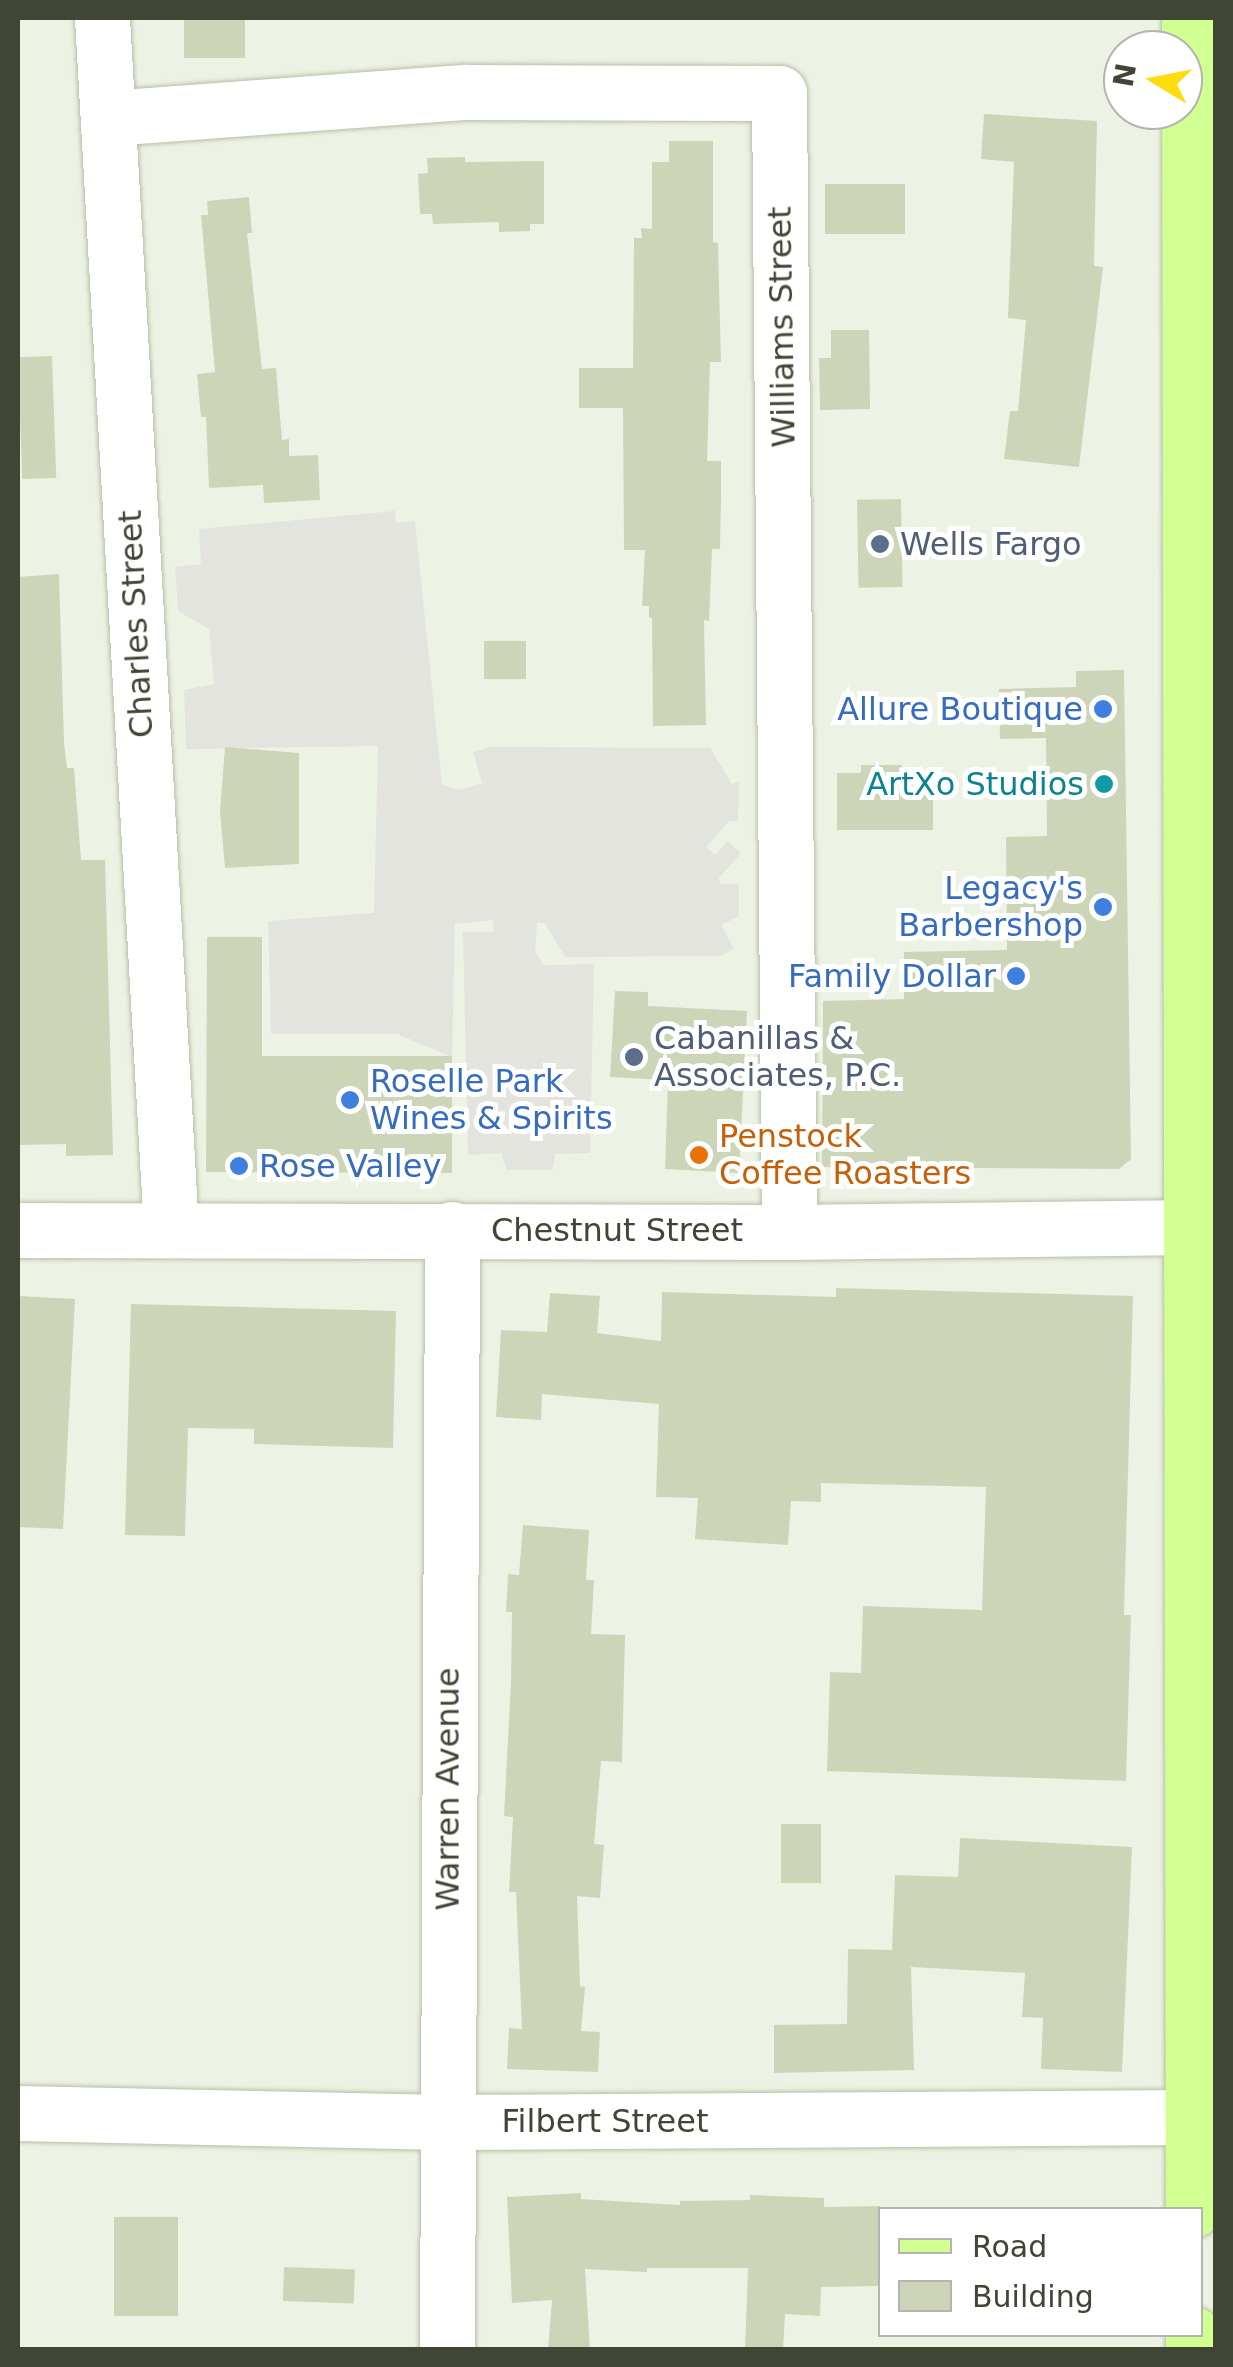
<!DOCTYPE html>
<html>
<head>
<meta charset="utf-8">
<style>
  body { margin:0 }
  #map { position:relative; width:1233px; height:2367px; overflow:hidden; background:#edf3e4; font-family:"DejaVu Sans",sans-serif }
  div>[style] { position:absolute }
  .parking>* { inset:0; background:#e2e4dd }
  .building>* { inset:0; background:#cdd5b9; transform-origin:0 0 }
  .roads { filter:drop-shadow(0 0 2px #b6bfa7) drop-shadow(0 0 2px #b6bfa7) }
  .minor>* { height:55px; margin:-27.5px; padding:0 27.5px; transform-origin:27.5px; border-radius:27.5px; background:#fff }
  .major>* { height:55px; margin:-27.5px; padding:0 27.5px; transform-origin:27.5px; border-radius:27.5px; background:#d1ff92 }
  .dots>* { width:28px; height:28px; translate:-50% -50%; box-sizing:border-box; border:5px solid #fff; border-radius:50% }
  span { translate:-50% -50%; white-space:nowrap; text-align:center; line-height:1.15; -webkit-text-stroke:10px #fff; paint-order:stroke }
  .street-label { font-size:32px; color:#404634 }
  .service-label { font-size:32px; color:#4e5e75 }
  .left { translate:0 -50%; text-align:left }
  .shop-label { font-size:32px; color:#366cbe }
  .right { translate:-100% -50%; text-align:right }
  .culture-label { font-size:32px; color:#0d838f }
  .food-label { font-size:32px; color:#c56008 }
  .frame { position:absolute; inset:0; border:20px solid #404634; pointer-events:none }
  .legend { position:absolute; left:878px; top:2207px; width:325px; height:130px; box-sizing:border-box; background:#fff; border:2px solid #b3b5ae; margin:0; padding:12px 18px; list-style:none; font-size:30px; color:#404634 }
  .legend li { display:flex; align-items:center; gap:20px; height:50px }
  .legend b { width:50px; border:2px solid #b3b5ae }
  .north { position:absolute; left:1103px; top:30px; width:100px; height:100px; box-sizing:border-box; background:#fff; border:2px solid #b3b5ae; border-radius:50%; rotate:280deg; font-size:28px; font-weight:700; line-height:40px; text-align:center; color:#404634 }
  .north::after { content:''; display:block; margin:auto; width:35px; height:45px; background:#ffdc10; clip-path:polygon(50% 0,100% 100%,50% 72%,0 100%) }
</style>
</head>
<body>
<div id="map">
  <div class="parking">
    <i style="clip-path:polygon(395px 511px,396px 523px,415px 521px,442px 785px,460px 790px,482px 783px,473px 752px,490px 747px,710px 748px,732px 784px,739px 781px,738px 821px,729px 821px,706px 847px,715px 855px,728px 841px,741px 853px,719px 878px,720px 884px,739px 884px,739px 916px,721px 925px,734px 949px,720px 956px,565px 957px,545px 923px,537px 923px,535px 952px,544px 965px,594px 964px,590px 1153px,555px 1154px,552px 1170px,507px 1170px,501px 1153px,468px 1155px,463px 932px,494px 932px,493px 920px,455px 924px,452px 1057px,397px 1034px,271px 1034px,268px 921px,374px 913px,378px 746px,186px 749px,184px 690px,214px 684px,209px 629px,178px 611px,175px 567px,201px 564px,199px 529px)"></i>
  </div>
  <div class="building">
    <i style="left:184px;top:18px;width:61px;height:40px"></i>
    <i style="clip-path:polygon(984px 114px,1097px 121px,1094px 266px,1103px 267px,1079px 467px,1004px 459px,1010px 411px,1018px 411px,1026px 320px,1008px 318px,1014px 162px,981px 159px)"></i>
    <i style="clip-path:polygon(669px 141px,713px 141px,713px 242px,718px 243px,721px 362px,710px 362px,707px 461px,721px 461px,721px 499px,720px 549px,712px 549px,709px 621px,704px 620px,706px 725px,653px 726px,652px 618px,649px 618px,649px 606px,642px 606px,645px 550px,624px 550px,623px 408px,579px 408px,579px 368px,633px 368px,634px 238px,642px 238px,641px 228px,652px 229px,652px 162px,669px 162px)"></i>
    <i style="clip-path:polygon(465px 157px,465px 162px,544px 161px,544px 224px,530px 224px,530px 231px,499px 232px,499px 222px,433px 224px,432px 214px,420px 214px,418px 174px,428px 173px,427px 158px)"></i>
    <i style="left:825px;top:184px;width:80px;height:50px"></i>
    <i style="clip-path:polygon(249px 197px,252px 233px,247px 233px,262px 369px,276px 368px,282px 440px,289px 439px,289px 456px,318px 455px,320px 500px,264px 503px,263px 485px,209px 488px,206px 417px,201px 417px,197px 374px,215px 372px,201px 215px,208px 215px,207px 201px)"></i>
    <i style="clip-path:polygon(831px 330px,869px 330px,870px 409px,820px 410px,819px 358px,831px 358px)"></i>
    <i style="left:52px;top:356px;width:122px;height:34px;rotate:88deg"></i>
    <i style="left:901px;top:499px;width:88px;height:44px;rotate:89deg"></i>
    <i style="clip-path:polygon(59px 574px,64px 742px,67px 768px,74px 768px,81px 860px,105px 860px,113px 1155px,66px 1156px,66px 1144px,20px 1145px,18px 577px)"></i>
    <i style="left:526px;top:641px;width:38px;height:42px;rotate:90deg"></i>
    <i style="clip-path:polygon(1124px 670px,1131px 1159px,1119px 1169px,822px 1167px,823px 1001px,904px 999px,904px 952px,1007px 950px,1006px 837px,1047px 836px,1046px 738px,1000px 739px,999px 689px,1076px 687px,1076px 671px)"></i>
    <i style="clip-path:polygon(225px 747px,299px 753px,299px 864px,225px 868px,220px 811px)"></i>
    <i style="clip-path:polygon(861px 765px,902px 765px,902px 792px,933px 792px,933px 830px,837px 830px,837px 773px,861px 773px)"></i>
    <i style="clip-path:polygon(207px 937px,262px 937px,262px 1056px,452px 1056px,452px 1173px,206px 1172px)"></i>
    <i style="clip-path:polygon(615px 991px,648px 992px,648px 1006px,747px 1011px,739px 1173px,665px 1169px,668px 1080px,610px 1077px)"></i>
    <i style="clip-path:polygon(836px 1288px,1133px 1296px,1124px 1615px,1131px 1615px,1126px 1781px,827px 1771px,830px 1672px,861px 1673px,863px 1606px,982px 1610px,986px 1487px,821px 1483px,821px 1502px,791px 1501px,788px 1545px,695px 1539px,698px 1498px,656px 1497px,659px 1404px,542px 1394px,541px 1420px,496px 1417px,501px 1330px,547px 1332px,550px 1293px,600px 1296px,597px 1333px,661px 1341px,662px 1292px,836px 1297px)"></i>
    <i style="clip-path:polygon(18px 1296px,75px 1299px,63px 1529px,18px 1527px)"></i>
    <i style="clip-path:polygon(131px 1304px,396px 1311px,393px 1448px,254px 1444px,254px 1429px,188px 1428px,185px 1536px,125px 1535px)"></i>
    <i style="clip-path:polygon(523px 1525px,589px 1530px,586px 1580px,594px 1580px,591px 1634px,625px 1635px,622px 1762px,601px 1761px,594px 1844px,604px 1845px,600px 1898px,577px 1896px,580px 1986px,585px 1987px,581px 2031px,600px 2032px,598px 2072px,507px 2069px,509px 2028px,522px 2029px,516px 1892px,509px 1892px,513px 1817px,504px 1816px,511px 1682px,512px 1612px,506px 1612px,508px 1574px,519px 1575px)"></i>
    <i style="left:781px;top:1824px;width:40px;height:59px"></i>
    <i style="clip-path:polygon(960px 1838px,1132px 1847px,1122px 2072px,1041px 2069px,1043px 2018px,1022px 2017px,1025px 1973px,911px 1967px,914px 2070px,774px 2073px,774px 2025px,847px 2024px,848px 1949px,892px 1950px,895px 1875px,958px 1877px)"></i>
    <i style="clip-path:polygon(581px 2193px,581px 2199px,680px 2205px,680px 2201px,750px 2200px,750px 2195px,824px 2198px,824px 2207px,880px 2206px,880px 2286px,821px 2287px,820px 2316px,785px 2314px,783px 2350px,745px 2350px,748px 2268px,647px 2268px,647px 2272px,585px 2269px,590px 2350px,548px 2350px,552px 2300px,512px 2303px,507px 2197px)"></i>
    <i style="left:114px;top:2217px;width:64px;height:99px"></i>
    <i style="left:284px;top:2267px;width:71px;height:34px;rotate:2deg"></i>
  </div>
  <div class="roads">
    <div class="minor">
      <i style="left:102px;top:18px;width:1214px;rotate:86.74deg"></i>
      <i style="left:109px;top:118px;width:358px;rotate:-4.2deg"></i>
      <i style="left:466px;top:92px;width:313px;rotate:0.2deg"></i>
      <i style="left:779px;top:93px;width:1139px;rotate:89.5deg"></i>
      <i style="left:18px;top:1230px;width:771px;rotate:0.15deg"></i>
      <i style="left:789px;top:1232px;width:427px;rotate:-0.7deg"></i>
      <i style="left:18px;top:2113px;width:427px;rotate:1.2deg"></i>
      <i style="left:445px;top:2122px;width:748px;rotate:-0.38deg"></i>
      <i style="left:447px;top:2350px;width:1121px;rotate:-89.74deg"></i>
    </div>
    <div class="major">
      <i style="left:1189px;top:18px;width:2192px;rotate:89.9deg"></i>
      <i style="left:1193px;top:2334px;width:16px;rotate:90deg"></i>
    </div>
  </div>
  <div class="dots">
    <i style="left:880px;top:544px;background:#5c6f8a"></i>
    <i style="left:1103px;top:709px;background:#3f7fe0"></i>
    <i style="left:1104px;top:784px;background:#0f9aa8"></i>
    <i style="left:1103px;top:907px;background:#3f7fe0"></i>
    <i style="left:1016px;top:976px;background:#3f7fe0"></i>
    <i style="left:634px;top:1057px;background:#5c6f8a"></i>
    <i style="left:350px;top:1100px;background:#3f7fe0"></i>
    <i style="left:699px;top:1155px;background:#e8710a"></i>
    <i style="left:239px;top:1166px;background:#3f7fe0"></i>
  </div>
  <div class="street-label">
    <span style="left:782px;top:327px;rotate:-91deg">Williams Street</span>
    <span style="left:136px;top:624px;rotate:-93deg">Charles Street</span>
    <span style="left:617px;top:1230px">Chestnut Street</span>
    <span style="left:448px;top:1789px;rotate:-90deg">Warren Avenue</span>
    <span style="left:605px;top:2121px">Filbert Street</span>
  </div>
  <div class="service-label">
    <span class="left" style="left:900px;top:544px">Wells Fargo</span>
    <span class="left" style="left:654px;top:1057px">Cabanillas &amp;<br>Associates, P.C.</span>
  </div>
  <div class="shop-label">
    <span class="right" style="left:1083px;top:709px">Allure Boutique</span>
    <span class="right" style="left:1083px;top:907px">Legacy's<br>Barbershop</span>
    <span class="right" style="left:996px;top:976px">Family Dollar</span>
    <span class="left" style="left:370px;top:1100px">Roselle Park<br>Wines &amp; Spirits</span>
    <span class="left" style="left:259px;top:1166px">Rose Valley</span>
  </div>
  <div class="culture-label">
    <span class="right" style="left:1084px;top:784px">ArtXo Studios</span>
  </div>
  <div class="food-label">
    <span class="left" style="left:719px;top:1155px">Penstock<br>Coffee Roasters</span>
  </div>
  <div class="frame"></div>
  <ul class="legend">
  <li><b style="height:12px;background:#d1ff92"></b>Road</li>
  <li><b style="height:28px;background:#cdd5b9"></b>Building</li>
  </ul>
  <div class="north">N</div>
</div>
</body>
</html>
